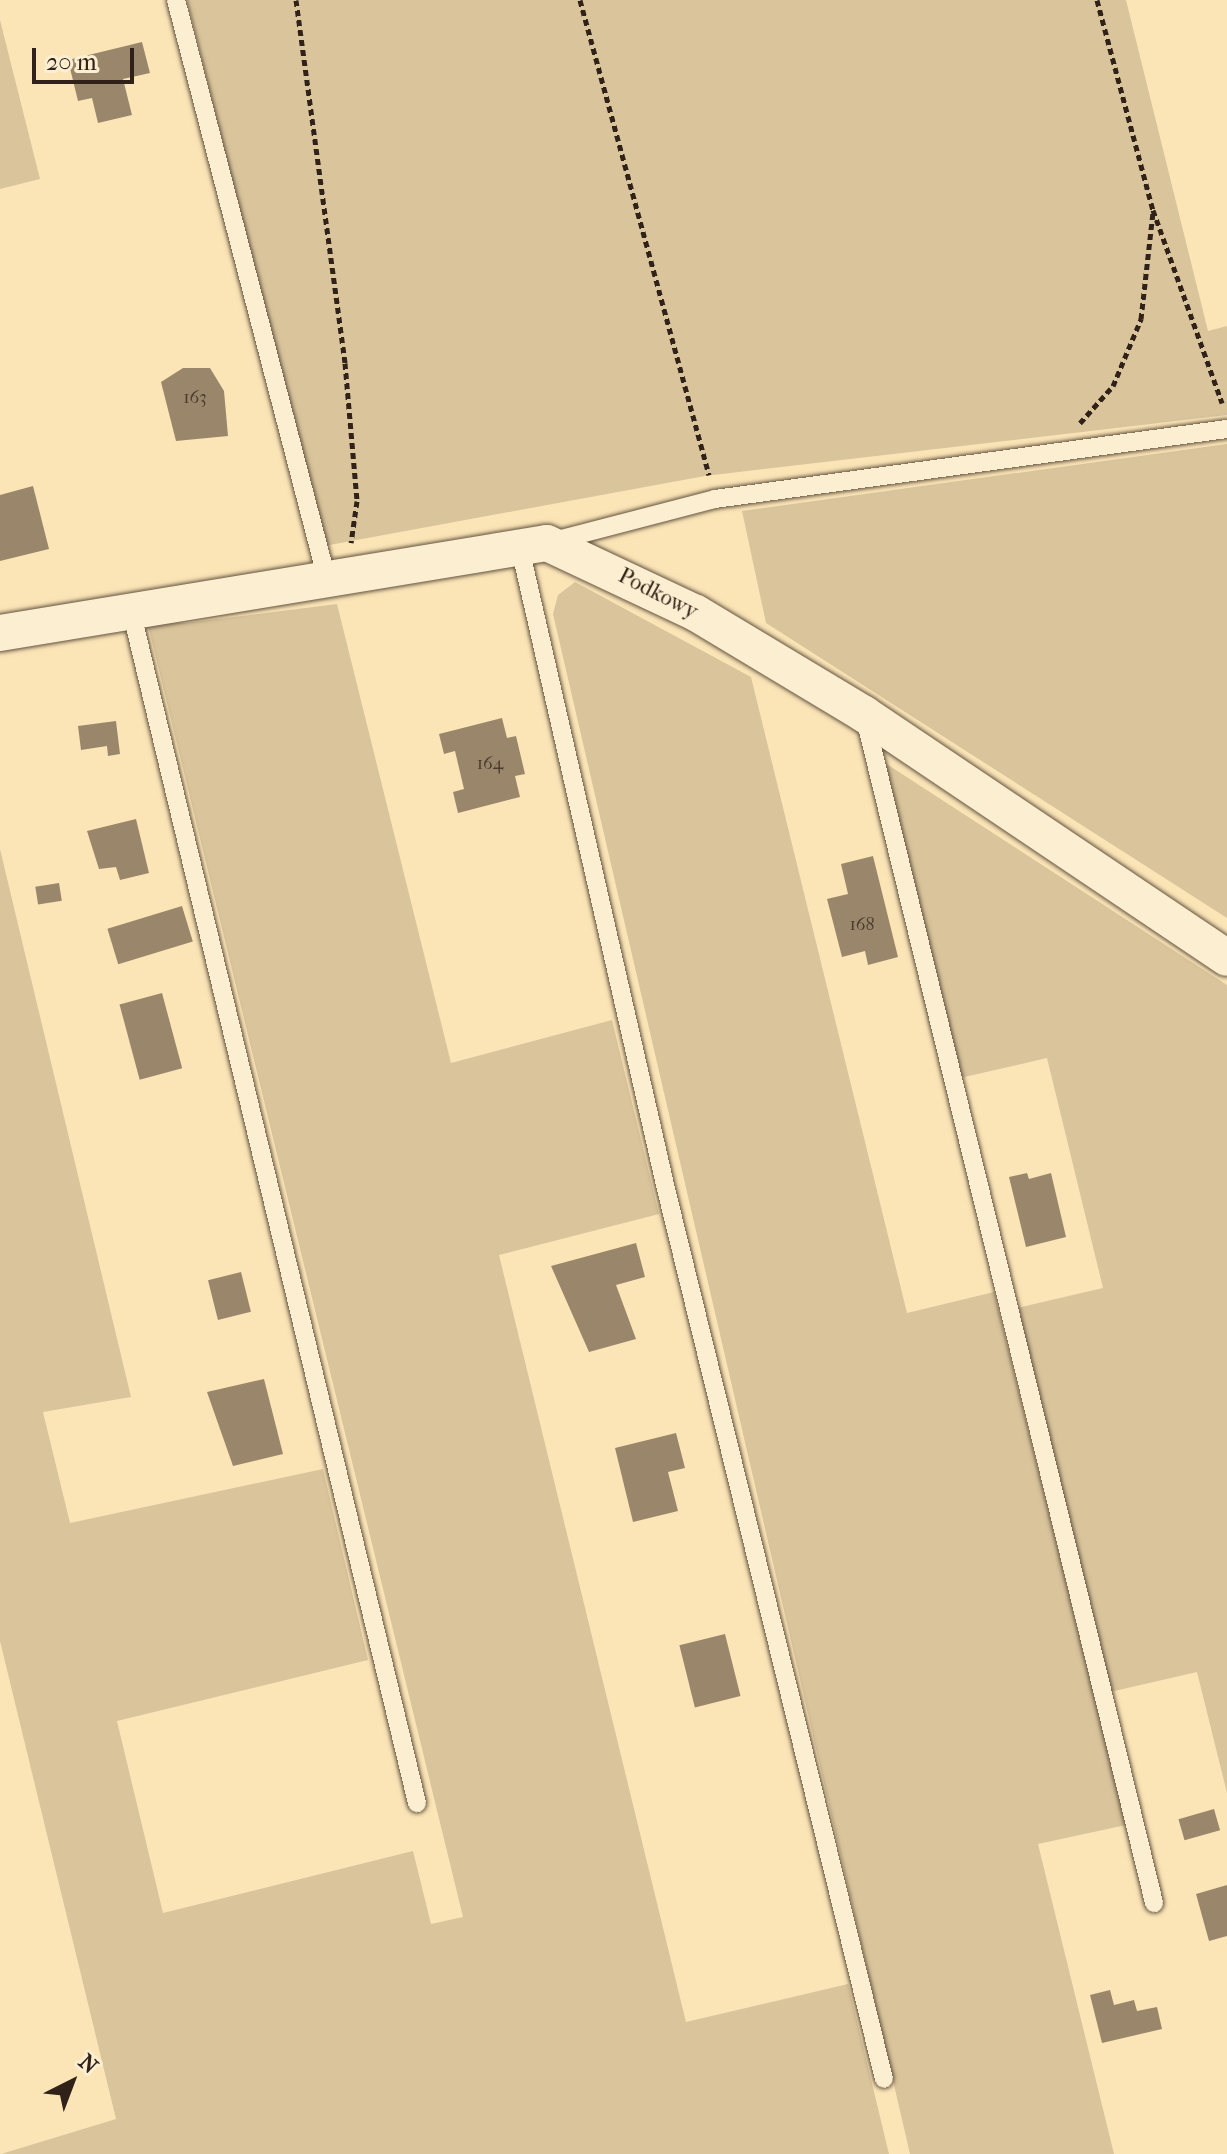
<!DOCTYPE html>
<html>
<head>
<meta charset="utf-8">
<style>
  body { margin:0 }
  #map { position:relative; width:1227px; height:2154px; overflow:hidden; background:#fbe5b7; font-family:"IM FELL French Canon",serif }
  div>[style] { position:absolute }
  .green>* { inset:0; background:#d9c49c }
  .building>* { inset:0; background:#9a876b; transform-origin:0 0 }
  .path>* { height:5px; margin-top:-2.5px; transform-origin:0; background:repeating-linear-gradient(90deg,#312219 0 6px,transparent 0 10px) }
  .roads { filter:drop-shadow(0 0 2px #645340) drop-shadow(0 0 2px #645340) }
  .service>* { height:18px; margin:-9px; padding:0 9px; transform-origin:9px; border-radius:9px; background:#fceed0 }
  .minor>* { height:36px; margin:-18px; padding:0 18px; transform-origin:18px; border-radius:18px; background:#fceed0 }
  span { translate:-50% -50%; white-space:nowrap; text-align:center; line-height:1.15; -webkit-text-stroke:6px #fceed0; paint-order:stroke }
  .number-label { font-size:18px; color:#4b3b2e }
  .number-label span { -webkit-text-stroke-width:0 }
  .street-label { font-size:22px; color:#312219 }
  .north { position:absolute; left:32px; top:2042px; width:80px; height:80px; -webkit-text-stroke:6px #fceed0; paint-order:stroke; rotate:42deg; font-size:22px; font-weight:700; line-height:32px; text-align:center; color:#312219 }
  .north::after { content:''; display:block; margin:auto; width:28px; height:36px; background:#312219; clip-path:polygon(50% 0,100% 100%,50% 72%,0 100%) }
  .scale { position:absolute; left:32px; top:48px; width:102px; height:36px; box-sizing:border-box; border:4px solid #312219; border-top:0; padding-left:10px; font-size:24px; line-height:28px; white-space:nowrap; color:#312219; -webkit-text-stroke:6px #fceed0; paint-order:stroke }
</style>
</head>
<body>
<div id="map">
  <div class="green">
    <i style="clip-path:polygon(187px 0,1126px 0,1208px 331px,1227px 326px,1227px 415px,705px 476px,324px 546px)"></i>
    <i style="clip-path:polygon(0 20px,40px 179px,0 189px)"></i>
    <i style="clip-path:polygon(1227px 444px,1227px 918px,766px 623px,742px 511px)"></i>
    <i style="clip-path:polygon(575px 582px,751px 677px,907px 1313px,994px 1292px,1126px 1825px,1038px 1844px,1114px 2154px,910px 2154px,553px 614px,558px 595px)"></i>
    <i style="clip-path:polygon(337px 604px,451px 1063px,612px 1020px,659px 1214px,499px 1255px,686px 2022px,848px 1984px,889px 2154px,1px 2154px,116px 2119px,0 1641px,0 849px,131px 1397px,43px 1412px,70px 1523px,323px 1469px,368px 1660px,117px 1721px,163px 1913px,413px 1851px,431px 1924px,463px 1917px,147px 621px,185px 623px)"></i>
    <i style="clip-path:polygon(882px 761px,1227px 985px,1227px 1793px,1197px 1672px,1110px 1692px,1017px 1308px,1103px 1288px,1047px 1058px,960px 1078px)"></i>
  </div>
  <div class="building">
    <i style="clip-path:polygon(142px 42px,150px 73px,123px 79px,132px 115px,98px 123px,92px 98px,78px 101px,68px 60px)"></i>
    <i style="clip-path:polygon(183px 368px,210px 368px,224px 391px,228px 436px,176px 441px,161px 382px)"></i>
    <i style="clip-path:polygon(33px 486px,49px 549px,0 561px,0 495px)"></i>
    <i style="clip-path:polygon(502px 718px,507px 738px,516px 736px,525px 774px,515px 776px,520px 797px,458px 813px,453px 792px,464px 789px,455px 751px,444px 754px,439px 734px)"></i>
    <i style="clip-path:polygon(116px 721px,120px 754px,108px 756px,107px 746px,81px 750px,78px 726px)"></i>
    <i style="clip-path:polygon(136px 819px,149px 873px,120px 880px,116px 867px,99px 869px,87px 831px)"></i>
    <i style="clip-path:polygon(873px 856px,898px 957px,868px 965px,865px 951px,842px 957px,827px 899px,848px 894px,841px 864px)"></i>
    <i style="left:59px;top:883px;width:18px;height:24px;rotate:81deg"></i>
    <i style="left:182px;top:906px;width:37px;height:78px;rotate:73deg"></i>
    <i style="left:162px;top:993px;width:78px;height:44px;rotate:75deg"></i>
    <i style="clip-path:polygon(1027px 1173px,1029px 1179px,1051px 1173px,1066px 1237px,1026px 1247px,1009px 1177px)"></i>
    <i style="clip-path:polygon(636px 1243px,645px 1277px,616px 1285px,636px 1339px,589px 1352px,551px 1266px)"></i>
    <i style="left:241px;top:1272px;width:41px;height:34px;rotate:76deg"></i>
    <i style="clip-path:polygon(264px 1379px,283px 1454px,233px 1466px,207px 1392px)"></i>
    <i style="clip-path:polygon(676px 1433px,685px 1468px,668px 1472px,678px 1511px,633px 1522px,615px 1448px)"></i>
    <i style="left:725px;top:1634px;width:64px;height:47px;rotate:76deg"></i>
    <i style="left:1214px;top:1809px;width:22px;height:37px;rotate:74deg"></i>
    <i style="clip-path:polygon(1227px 1885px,1227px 1936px,1209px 1941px,1196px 1894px)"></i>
    <i style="clip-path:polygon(1110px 1990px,1114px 2005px,1134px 2000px,1137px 2011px,1157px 2007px,1162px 2029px,1102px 2043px,1090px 1995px)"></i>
  </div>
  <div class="path">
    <i style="left:296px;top:0;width:366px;rotate:82.3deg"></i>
    <i style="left:345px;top:363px;width:139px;rotate:85deg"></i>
    <i style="left:357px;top:501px;width:42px;rotate:98.1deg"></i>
    <i style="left:580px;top:0;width:492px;rotate:74.8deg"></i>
    <i style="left:1097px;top:0;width:217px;rotate:75.1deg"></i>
    <i style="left:1153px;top:210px;width:205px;rotate:70.3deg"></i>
    <i style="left:1080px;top:423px;width:50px;rotate:-48.3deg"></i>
    <i style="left:1113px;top:386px;width:73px;rotate:-67.3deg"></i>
    <i style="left:1141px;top:319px;width:108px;rotate:-83.6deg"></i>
  </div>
  <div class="roads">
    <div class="service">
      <i style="left:176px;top:0;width:595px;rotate:75.4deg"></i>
      <i style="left:550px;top:542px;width:171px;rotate:-14.6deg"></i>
      <i style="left:715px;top:499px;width:517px;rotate:-7.79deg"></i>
      <i style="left:520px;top:548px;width:657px;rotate:77.17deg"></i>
      <i style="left:666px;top:1189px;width:916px;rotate:76.24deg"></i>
      <i style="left:131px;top:610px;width:1227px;rotate:76.52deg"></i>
      <i style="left:864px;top:714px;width:1224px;rotate:76.29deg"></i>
    </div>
    <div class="minor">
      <i style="left:0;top:633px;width:554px;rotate:-9.34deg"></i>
      <i style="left:547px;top:543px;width:165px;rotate:25.2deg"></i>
      <i style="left:696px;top:613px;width:196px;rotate:31deg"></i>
      <i style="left:864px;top:714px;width:437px;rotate:33.9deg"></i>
    </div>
  </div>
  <div class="number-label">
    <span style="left:195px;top:398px">163</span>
    <span style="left:490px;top:764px">164</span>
    <span style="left:862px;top:925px">168</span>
  </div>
  <div class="street-label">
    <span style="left:658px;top:594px;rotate:27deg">Podkowy</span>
  </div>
  <div class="north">N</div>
  <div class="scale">20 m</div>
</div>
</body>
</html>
